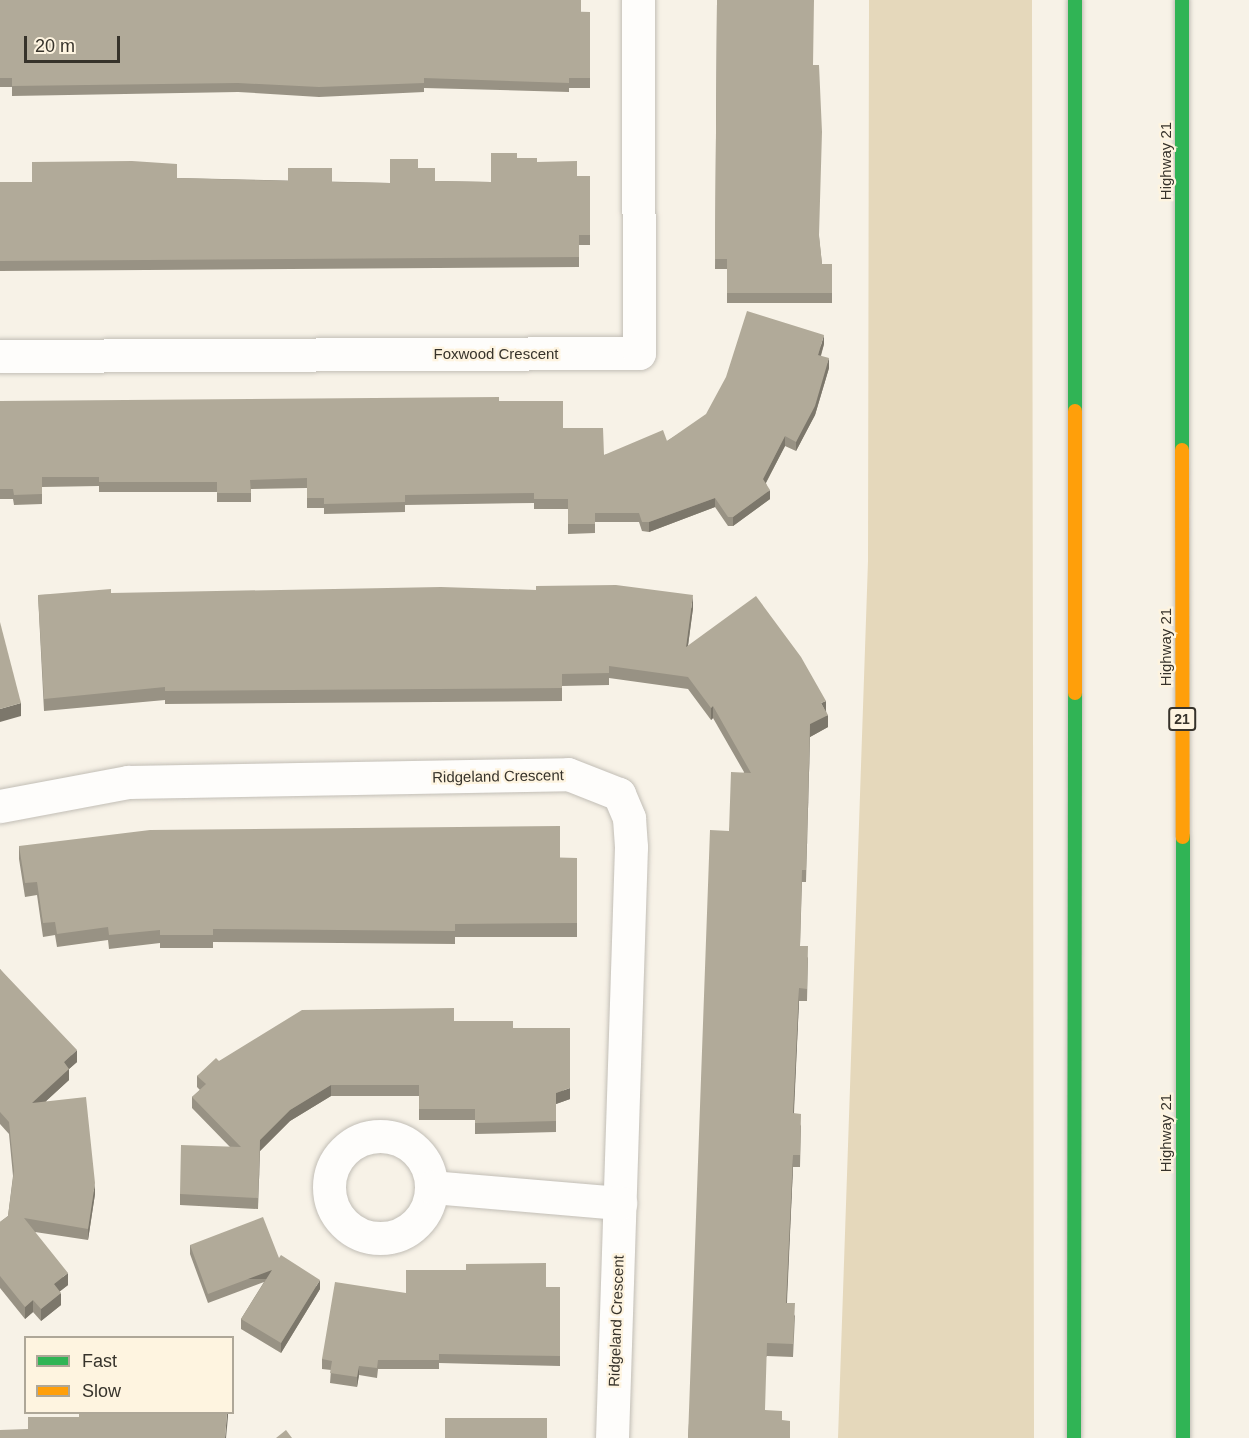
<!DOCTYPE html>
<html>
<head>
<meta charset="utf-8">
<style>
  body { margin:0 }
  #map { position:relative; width:1249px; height:1438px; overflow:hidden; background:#f7f2e7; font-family:Arial,sans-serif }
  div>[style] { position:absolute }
  .green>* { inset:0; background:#e5d8bb }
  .roads { filter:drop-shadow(0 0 2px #c2beb6) drop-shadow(0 0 2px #c2beb6) }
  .street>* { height:33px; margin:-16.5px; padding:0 16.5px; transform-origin:16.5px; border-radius:16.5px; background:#fefdfb }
  .street>.ring { margin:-16.5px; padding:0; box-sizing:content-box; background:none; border:33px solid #fefdfb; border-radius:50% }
  .fast>* { height:14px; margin:-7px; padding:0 7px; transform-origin:7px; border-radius:7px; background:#30b455 }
  .slow>* { height:14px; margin:-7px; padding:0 7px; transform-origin:7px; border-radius:7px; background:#ff9f0a }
  .wall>* { inset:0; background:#989284 }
  .shaded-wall>* { inset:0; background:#7c776b; transform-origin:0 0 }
  .building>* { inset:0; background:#b1aa99; transform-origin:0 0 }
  span { translate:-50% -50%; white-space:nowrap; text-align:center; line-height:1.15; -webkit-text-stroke:4.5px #fef4e0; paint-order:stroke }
  .shield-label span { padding:2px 4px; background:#fef4e0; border:2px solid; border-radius:4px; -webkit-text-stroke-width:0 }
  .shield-label { font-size:14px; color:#37332b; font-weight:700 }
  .street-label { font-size:15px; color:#37332b }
  .legend { position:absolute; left:24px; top:1336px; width:210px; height:78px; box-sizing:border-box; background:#fef4e0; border:2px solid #aea798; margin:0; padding:8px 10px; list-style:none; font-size:18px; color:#37332b }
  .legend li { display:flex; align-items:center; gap:12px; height:30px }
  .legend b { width:30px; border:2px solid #aea798 }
  .scale { position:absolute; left:24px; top:36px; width:96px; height:27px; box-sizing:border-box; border:3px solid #37332b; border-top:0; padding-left:8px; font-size:18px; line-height:21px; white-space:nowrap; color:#37332b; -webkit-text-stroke:4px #fef4e0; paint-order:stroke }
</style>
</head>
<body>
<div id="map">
  <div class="green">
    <i style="clip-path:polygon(869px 0,1032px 0,1034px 1438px,838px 1438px,868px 561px)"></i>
  </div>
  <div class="roads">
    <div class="street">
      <i style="left:0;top:356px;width:639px;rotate:-0.27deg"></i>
      <i style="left:639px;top:353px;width:353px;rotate:-90.2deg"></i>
      <i style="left:0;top:806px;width:130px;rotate:-10.6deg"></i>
      <i style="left:128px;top:782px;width:440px;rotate:-1deg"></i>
      <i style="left:568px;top:774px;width:55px;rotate:21.4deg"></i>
      <i style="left:619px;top:794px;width:26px;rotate:67deg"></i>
      <i style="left:629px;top:818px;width:29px;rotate:86deg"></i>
      <i style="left:631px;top:847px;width:591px;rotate:91.84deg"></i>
      <i class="ring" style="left:329px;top:1136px;width:69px;height:69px"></i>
      <i style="left:432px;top:1187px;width:189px;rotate:4.9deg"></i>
    </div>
    <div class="fast">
      <i style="left:1182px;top:0;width:450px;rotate:90deg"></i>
      <i style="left:1075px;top:411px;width:411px;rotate:-90deg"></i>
      <i style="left:1183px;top:837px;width:601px;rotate:90deg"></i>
      <i style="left:1074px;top:1438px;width:745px;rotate:-89.92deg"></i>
    </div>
    <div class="slow">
      <i style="left:1182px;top:450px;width:387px;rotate:89.9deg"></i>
      <i style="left:1075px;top:693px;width:282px;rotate:-90deg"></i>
    </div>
  </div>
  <div class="wall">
    <i style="clip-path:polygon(0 0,590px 12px,590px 88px,569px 88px,569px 92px,424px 88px,424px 92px,319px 97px,238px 92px,12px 96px,12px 87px,0 87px)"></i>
    <i style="clip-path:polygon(717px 0,813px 65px,819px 237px,822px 264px,832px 264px,832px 303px,727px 303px,727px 269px,715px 269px)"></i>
    <i style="clip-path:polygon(517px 158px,537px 162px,577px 176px,590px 176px,590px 245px,579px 245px,579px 267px,0 271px,0 182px,32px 182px,177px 178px,390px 183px,418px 168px,435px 181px,491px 182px)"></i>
    <i style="clip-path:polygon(824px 344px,821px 356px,829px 368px,815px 415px,796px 451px,785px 446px,766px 483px,770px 499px,733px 526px,728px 526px,715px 507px,649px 532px,642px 531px,639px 522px,595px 522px,595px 533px,568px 534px,568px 509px,534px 509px,534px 503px,405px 505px,405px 512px,324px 514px,324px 508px,307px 508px,307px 488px,251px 489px,251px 502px,217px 502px,217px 492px,99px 492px,99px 486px,42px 487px,42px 504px,14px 505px,13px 499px,0 499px,0 401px,499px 401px,563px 428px,604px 455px,667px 441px)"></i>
    <i style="clip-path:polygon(111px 593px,693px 608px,688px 646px,826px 710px,828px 727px,810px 737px,806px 882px,802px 882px,800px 946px,808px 958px,807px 1001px,799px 1001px,794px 1113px,801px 1126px,800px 1167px,793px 1167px,787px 1303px,795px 1316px,793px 1357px,767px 1356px,688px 1438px,729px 831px,744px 772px,713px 718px,711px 720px,688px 689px,609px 678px,609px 685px,562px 686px,562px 701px,165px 704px,165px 700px,44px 711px,38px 595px)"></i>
    <i style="clip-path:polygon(19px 846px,577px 858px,577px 937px,455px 937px,455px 944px,213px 942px,213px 948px,160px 948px,160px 943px,109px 949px,108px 940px,57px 947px,55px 935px,43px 937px,37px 895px,25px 897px,19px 859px)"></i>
    <i style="clip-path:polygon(0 969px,77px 1062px,69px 1069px,69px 1080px,46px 1101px,95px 1194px,88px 1240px,35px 1232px,68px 1285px,60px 1291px,61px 1305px,41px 1321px,33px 1312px,25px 1319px,0 1288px,0 1222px,8px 1216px,13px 1176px,9px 1134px,0 1124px)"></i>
    <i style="clip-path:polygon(454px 1021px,513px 1028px,570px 1099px,556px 1104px,556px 1132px,475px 1134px,475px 1120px,419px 1120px,419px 1096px,331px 1096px,290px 1121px,260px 1151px,258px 1209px,180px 1205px,180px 1194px,230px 1147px,192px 1108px,192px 1097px,200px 1090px,197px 1087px,197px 1076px,219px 1061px)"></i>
    <i style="clip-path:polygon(190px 1245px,279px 1258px,320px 1289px,281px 1353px,241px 1329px,241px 1319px,264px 1282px,208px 1303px,190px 1254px)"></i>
    <i style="clip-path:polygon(546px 1287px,560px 1287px,560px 1366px,439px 1363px,439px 1369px,378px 1369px,377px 1378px,359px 1375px,357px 1387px,330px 1383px,331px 1370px,322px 1369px,322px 1359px,406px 1293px)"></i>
  </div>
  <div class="shaded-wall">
    <i style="clip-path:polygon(824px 335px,824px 344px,818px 364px,818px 355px)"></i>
    <i style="clip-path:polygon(829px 358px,829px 368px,815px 415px,796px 451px,796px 442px)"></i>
    <i style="clip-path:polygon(785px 436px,785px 446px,763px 488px,763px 479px)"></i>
    <i style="clip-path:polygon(770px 490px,770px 499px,733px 526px,733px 517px)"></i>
    <i style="clip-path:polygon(715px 498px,715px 507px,649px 532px,649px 522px)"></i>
    <i style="clip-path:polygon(693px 595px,693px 608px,686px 660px,686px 647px)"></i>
    <i style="clip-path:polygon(826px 701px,826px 713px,821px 703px)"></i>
    <i style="clip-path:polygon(21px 703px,21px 716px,0 722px,0 709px)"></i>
    <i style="clip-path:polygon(713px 706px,713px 718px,711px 720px,711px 708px)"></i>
    <i style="clip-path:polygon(828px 715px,828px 727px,810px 737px,806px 882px,810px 724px)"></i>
    <i style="clip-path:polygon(799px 988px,799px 1001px,793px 1126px,793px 1113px)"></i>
    <i style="clip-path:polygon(77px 1050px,77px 1062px,69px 1069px,69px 1080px,32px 1114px,32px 1103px,64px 1062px)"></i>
    <i style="clip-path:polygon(331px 1085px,331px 1096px,290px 1121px,260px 1151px,258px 1209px,260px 1140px,290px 1110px)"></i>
    <i style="clip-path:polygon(570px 1088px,570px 1099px,556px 1104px,556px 1093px)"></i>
    <i style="clip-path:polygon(793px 1155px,793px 1167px,786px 1315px,786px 1303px)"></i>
    <i style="clip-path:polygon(95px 1183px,95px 1194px,88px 1240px,88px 1229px)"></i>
    <i style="left:272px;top:1270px;width:9px;height:68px;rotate:90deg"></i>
    <i style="clip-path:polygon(68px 1273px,68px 1285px,54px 1296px,54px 1284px)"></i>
    <i style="clip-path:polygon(320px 1280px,320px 1289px,281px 1353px,281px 1343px)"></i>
    <i style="clip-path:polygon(61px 1293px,61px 1305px,41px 1321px,41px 1309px)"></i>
    <i style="clip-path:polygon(33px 1300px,33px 1312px,25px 1319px,25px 1307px)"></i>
    <i style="clip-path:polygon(359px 1366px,359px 1375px,357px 1387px,357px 1377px)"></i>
    <i style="clip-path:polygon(227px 1413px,228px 1413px,228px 1417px,226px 1438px,225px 1438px)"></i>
  </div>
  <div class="building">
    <i style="clip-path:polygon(0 0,581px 0,581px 12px,590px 12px,590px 78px,569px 78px,569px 83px,424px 78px,424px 83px,319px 87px,238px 83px,12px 86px,12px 78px,0 78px)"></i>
    <i style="clip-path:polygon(717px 0,814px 0,813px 65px,819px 65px,822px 132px,819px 235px,822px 264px,832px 264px,832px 293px,727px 293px,727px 259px,715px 259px)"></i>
    <i style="clip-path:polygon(491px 153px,517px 153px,517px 158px,537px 158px,537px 162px,577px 161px,577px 176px,590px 176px,590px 235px,579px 235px,579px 257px,0 261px,0 182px,32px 182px,32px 162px,132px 161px,177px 164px,177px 178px,288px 181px,288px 168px,332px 168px,332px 182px,390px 183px,390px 159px,418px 159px,418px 168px,435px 168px,435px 181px,491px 182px)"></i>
    <i style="clip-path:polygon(747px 311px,824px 335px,818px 355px,829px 358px,815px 406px,796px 442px,785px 436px,763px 479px,770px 490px,733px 517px,728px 517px,715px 498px,649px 522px,642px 522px,639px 513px,595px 513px,595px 524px,568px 524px,568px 499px,534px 499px,534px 493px,405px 495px,405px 502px,324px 504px,324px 498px,307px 498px,307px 478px,250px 480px,251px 493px,217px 493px,217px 482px,99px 482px,99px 477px,42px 477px,42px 494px,14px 495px,13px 489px,0 489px,0 401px,499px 397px,499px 401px,563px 401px,563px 428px,603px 428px,604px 455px,663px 430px,667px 441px,706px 414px,726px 377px)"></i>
    <i style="clip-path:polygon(616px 585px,693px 595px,686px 647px,756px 596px,801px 657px,826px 701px,821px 703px,828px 715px,810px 724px,806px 870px,802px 870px,800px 946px,808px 946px,807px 989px,799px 988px,793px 1113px,801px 1114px,800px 1155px,793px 1155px,786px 1303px,795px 1303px,793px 1344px,767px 1343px,765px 1410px,782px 1411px,782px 1420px,790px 1421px,790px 1438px,688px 1438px,710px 830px,729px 831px,731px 772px,751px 773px,713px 706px,711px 708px,688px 677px,609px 666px,609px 673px,562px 674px,562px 688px,165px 691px,165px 687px,44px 699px,38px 595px,111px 589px,111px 593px,441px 587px,536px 590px,536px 586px)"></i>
    <i style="clip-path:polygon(0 622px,21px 703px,0 709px)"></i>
    <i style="clip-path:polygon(560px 826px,560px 858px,577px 858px,577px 923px,455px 924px,455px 931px,213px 929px,213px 935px,160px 935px,160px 930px,109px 935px,108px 927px,57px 934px,55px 922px,43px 923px,37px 882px,25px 883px,19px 846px,150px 830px)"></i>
    <i style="clip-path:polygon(0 969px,77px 1050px,64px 1062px,69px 1069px,32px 1103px,86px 1097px,95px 1183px,88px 1229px,24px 1218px,68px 1273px,54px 1284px,61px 1293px,41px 1309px,33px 1300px,25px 1307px,0 1276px,0 1222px,8px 1216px,14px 1171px,9px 1122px,0 1112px)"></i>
    <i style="clip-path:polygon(454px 1008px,454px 1021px,513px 1021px,513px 1028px,570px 1028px,570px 1088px,556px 1093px,556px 1121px,475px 1123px,475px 1109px,419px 1109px,419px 1085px,331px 1085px,290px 1110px,260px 1140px,258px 1198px,180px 1194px,181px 1145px,241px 1147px,192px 1097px,206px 1084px,197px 1076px,216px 1058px,219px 1061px,302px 1010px)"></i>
    <i style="clip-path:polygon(263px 1217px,279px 1258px,281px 1255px,320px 1280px,281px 1343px,241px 1319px,272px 1270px,208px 1294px,190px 1245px)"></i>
    <i style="clip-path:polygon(546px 1263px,546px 1287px,560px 1287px,560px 1356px,439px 1354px,439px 1360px,378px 1360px,377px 1368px,359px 1366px,357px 1377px,330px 1373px,332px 1361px,322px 1359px,335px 1282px,406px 1293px,406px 1270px,466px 1270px,466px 1264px)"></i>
    <i style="clip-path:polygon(79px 1413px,227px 1413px,225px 1438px,0 1438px,0 1430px,28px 1429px,28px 1417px,79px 1417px)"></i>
    <i style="left:547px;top:1418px;width:20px;height:102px;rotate:90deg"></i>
    <i style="clip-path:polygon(286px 1430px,292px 1438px,276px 1438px)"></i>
  </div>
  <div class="shield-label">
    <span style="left:1182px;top:719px">21</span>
  </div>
  <div class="street-label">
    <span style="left:1166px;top:161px;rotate:-90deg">Highway 21</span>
    <span style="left:496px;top:354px">Foxwood Crescent</span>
    <span style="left:1166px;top:647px;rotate:-90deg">Highway 21</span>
    <span style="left:498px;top:776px;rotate:-1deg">Ridgeland Crescent</span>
    <span style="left:1166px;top:1133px;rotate:-90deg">Highway 21</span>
    <span style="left:616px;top:1321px;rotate:-88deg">Ridgeland Crescent</span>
  </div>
  <ul class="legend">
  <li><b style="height:8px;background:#30b455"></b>Fast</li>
  <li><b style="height:8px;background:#ff9f0a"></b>Slow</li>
  </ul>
  <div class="scale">20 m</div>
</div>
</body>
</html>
